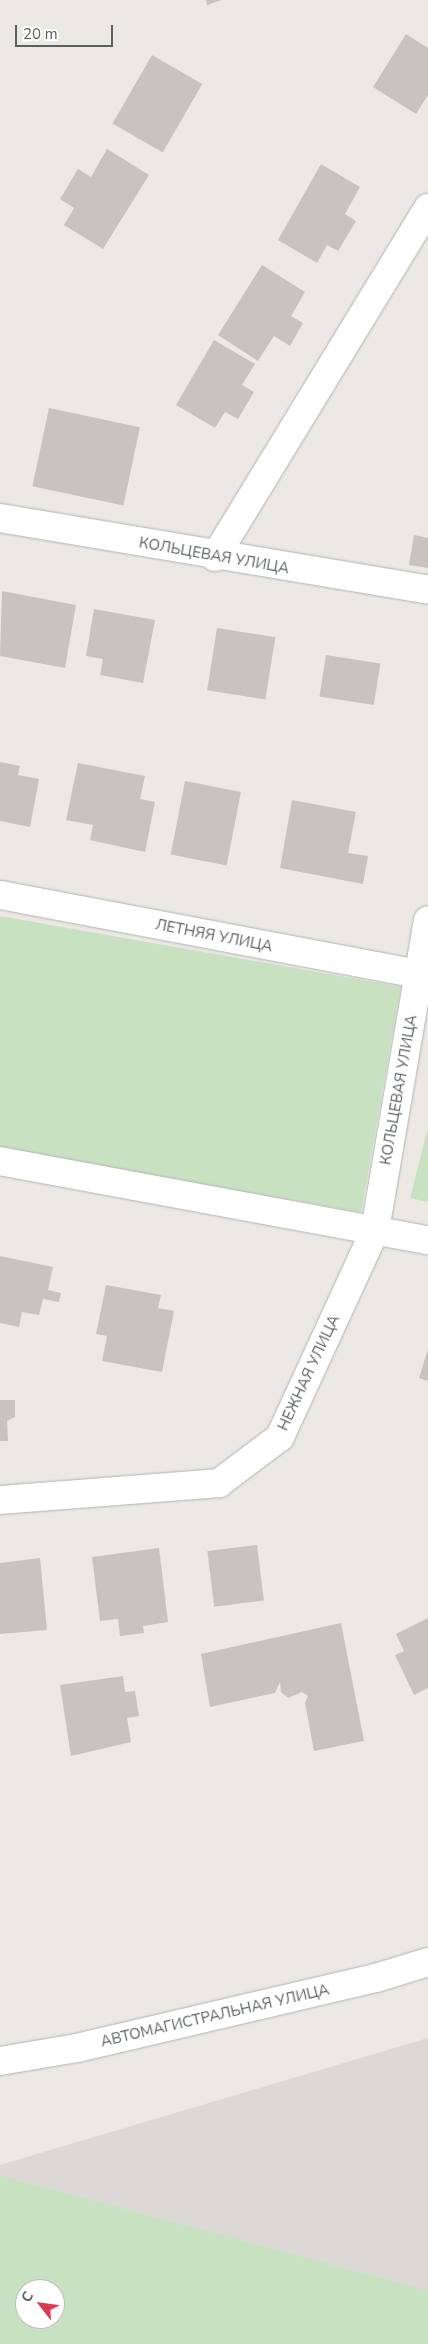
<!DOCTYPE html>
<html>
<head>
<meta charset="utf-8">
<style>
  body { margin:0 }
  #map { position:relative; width:428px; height:2344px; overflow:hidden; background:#ece8e3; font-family:"Nunito Sans",sans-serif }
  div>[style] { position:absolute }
  .industrial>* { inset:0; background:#dbd8d5 }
  .green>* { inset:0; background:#c8e2c1; transform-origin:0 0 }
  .building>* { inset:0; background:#c8c3bf; transform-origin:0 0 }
  .roads { filter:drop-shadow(0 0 1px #b0b4b7) drop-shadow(0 0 1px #b0b4b7) }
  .street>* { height:28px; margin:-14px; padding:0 14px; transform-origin:14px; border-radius:14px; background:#fff }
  span { translate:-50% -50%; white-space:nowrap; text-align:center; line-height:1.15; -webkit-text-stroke:4px #fff; paint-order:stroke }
  .street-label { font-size:15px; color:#5b6062 }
  .north { position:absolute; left:15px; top:2279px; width:50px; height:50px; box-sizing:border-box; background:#fff; border:1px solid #bdbfc0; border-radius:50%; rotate:300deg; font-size:14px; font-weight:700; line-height:20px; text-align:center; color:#5b6062 }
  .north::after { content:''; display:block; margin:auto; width:18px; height:22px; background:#db3a50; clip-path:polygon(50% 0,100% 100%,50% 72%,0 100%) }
  .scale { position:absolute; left:15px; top:25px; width:98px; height:22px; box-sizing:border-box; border:2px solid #5b6062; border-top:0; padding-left:6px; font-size:15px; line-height:18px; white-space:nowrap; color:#5b6062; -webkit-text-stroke:4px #fff; paint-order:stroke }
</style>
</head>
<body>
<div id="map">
  <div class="industrial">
    <i style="clip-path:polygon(428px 2038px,428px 2290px,0 2175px,0 2165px)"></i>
  </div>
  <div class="green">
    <i style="left:0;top:916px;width:407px;height:229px;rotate:10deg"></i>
    <i style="clip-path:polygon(428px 1127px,428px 1202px,410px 1198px)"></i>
    <i style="clip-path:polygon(evenodd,0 2175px,428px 2290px,428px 2344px,0 2344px,0 2175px,25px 2289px,55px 2289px,55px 2319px,25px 2319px,25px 2289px)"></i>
  </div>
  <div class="building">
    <i style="clip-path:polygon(206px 0,222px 0,207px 5px)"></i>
    <i style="clip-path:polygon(406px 34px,428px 48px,428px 95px,416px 114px,373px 87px)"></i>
    <i style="left:152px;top:55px;width:58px;height:79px;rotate:30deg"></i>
    <i style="clip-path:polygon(107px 149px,149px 175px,103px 249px,64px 225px,74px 208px,60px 199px,78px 169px,91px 177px)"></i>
    <i style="clip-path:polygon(321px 164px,360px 187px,345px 214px,356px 221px,338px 251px,327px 245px,317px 263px,278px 240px)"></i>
    <i style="clip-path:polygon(262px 265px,305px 292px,291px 316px,303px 323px,290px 346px,274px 336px,258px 361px,218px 335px)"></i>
    <i style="clip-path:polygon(214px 340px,255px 364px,242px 385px,254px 392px,238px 419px,225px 412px,215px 428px,176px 405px)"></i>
    <i style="left:49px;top:408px;width:93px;height:80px;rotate:12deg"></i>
    <i style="clip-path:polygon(414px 535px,428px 538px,428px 568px,409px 565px)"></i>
    <i style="clip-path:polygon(2px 591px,76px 605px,65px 668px,0 656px)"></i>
    <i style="clip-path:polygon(94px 609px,155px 620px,143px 683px,100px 675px,103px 659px,86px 656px)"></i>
    <i style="left:217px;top:628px;width:59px;height:63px;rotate:9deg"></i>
    <i style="left:326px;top:655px;width:55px;height:42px;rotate:9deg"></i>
    <i style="clip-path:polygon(0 762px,20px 766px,18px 775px,39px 779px,30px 827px,0 821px)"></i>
    <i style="clip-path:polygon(78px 763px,145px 776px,140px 799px,155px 802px,145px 852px,90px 840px,93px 825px,66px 820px)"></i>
    <i style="left:185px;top:781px;width:57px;height:75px;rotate:11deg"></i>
    <i style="clip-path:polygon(292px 800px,356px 812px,348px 853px,368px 856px,363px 884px,280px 868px)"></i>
    <i style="clip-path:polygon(0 1256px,53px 1267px,48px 1290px,61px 1293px,59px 1302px,43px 1299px,39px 1315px,22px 1312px,19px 1327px,0 1323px)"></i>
    <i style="clip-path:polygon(106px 1285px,161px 1295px,158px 1308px,174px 1311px,162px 1372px,102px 1361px,107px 1336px,96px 1334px)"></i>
    <i style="clip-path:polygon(428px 1349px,428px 1381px,419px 1378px)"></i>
    <i style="clip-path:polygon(0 1400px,15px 1400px,15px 1417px,7px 1421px,8px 1441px,0 1441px)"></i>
    <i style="left:257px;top:1545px;width:56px;height:50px;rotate:83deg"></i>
    <i style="clip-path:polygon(159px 1548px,168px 1622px,143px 1626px,144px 1633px,120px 1636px,118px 1619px,100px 1621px,92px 1557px)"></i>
    <i style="clip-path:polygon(40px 1558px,47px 1630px,0 1634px,0 1563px)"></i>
    <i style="clip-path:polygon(428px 1618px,428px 1688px,414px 1695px,395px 1655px,404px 1651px,396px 1634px)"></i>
    <i style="clip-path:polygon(341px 1623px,364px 1741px,314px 1751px,305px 1703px,308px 1696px,302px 1692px,288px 1698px,281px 1692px,280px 1682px,275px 1693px,210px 1707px,201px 1654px)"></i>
    <i style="clip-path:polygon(123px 1676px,125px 1692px,135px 1691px,139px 1716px,127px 1718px,131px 1742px,71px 1756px,60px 1685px)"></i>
  </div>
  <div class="roads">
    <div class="street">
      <i style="left:0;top:518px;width:434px;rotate:9.5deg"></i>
      <i style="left:215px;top:557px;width:409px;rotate:-58.6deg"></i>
      <i style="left:0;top:895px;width:436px;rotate:10.7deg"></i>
      <i style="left:0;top:1161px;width:435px;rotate:10.5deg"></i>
      <i style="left:0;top:1500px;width:220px;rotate:-4.4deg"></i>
      <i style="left:219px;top:1483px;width:76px;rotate:-37deg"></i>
      <i style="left:280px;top:1437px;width:228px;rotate:-65.3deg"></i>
      <i style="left:375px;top:1230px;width:314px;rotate:-80.3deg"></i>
      <i style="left:0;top:2061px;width:78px;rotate:-9.6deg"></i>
      <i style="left:77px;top:2048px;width:307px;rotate:-13.2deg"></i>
      <i style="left:376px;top:1978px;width:54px;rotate:-17.1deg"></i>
    </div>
  </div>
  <div class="street-label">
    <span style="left:214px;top:556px;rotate:10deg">КОЛЬЦЕВАЯ УЛИЦА</span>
    <span style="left:214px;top:936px;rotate:11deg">ЛЕТНЯЯ УЛИЦА</span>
    <span style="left:399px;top:1090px;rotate:-80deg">КОЛЬЦЕВАЯ УЛИЦА</span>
    <span style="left:309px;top:1373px;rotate:-65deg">НЕЖНАЯ УЛИЦА</span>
    <span style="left:215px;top:2016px;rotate:-13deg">АВТОМАГИСТРАЛЬНАЯ УЛИЦА</span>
  </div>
  <div class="north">С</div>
  <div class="scale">20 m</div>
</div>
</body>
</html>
